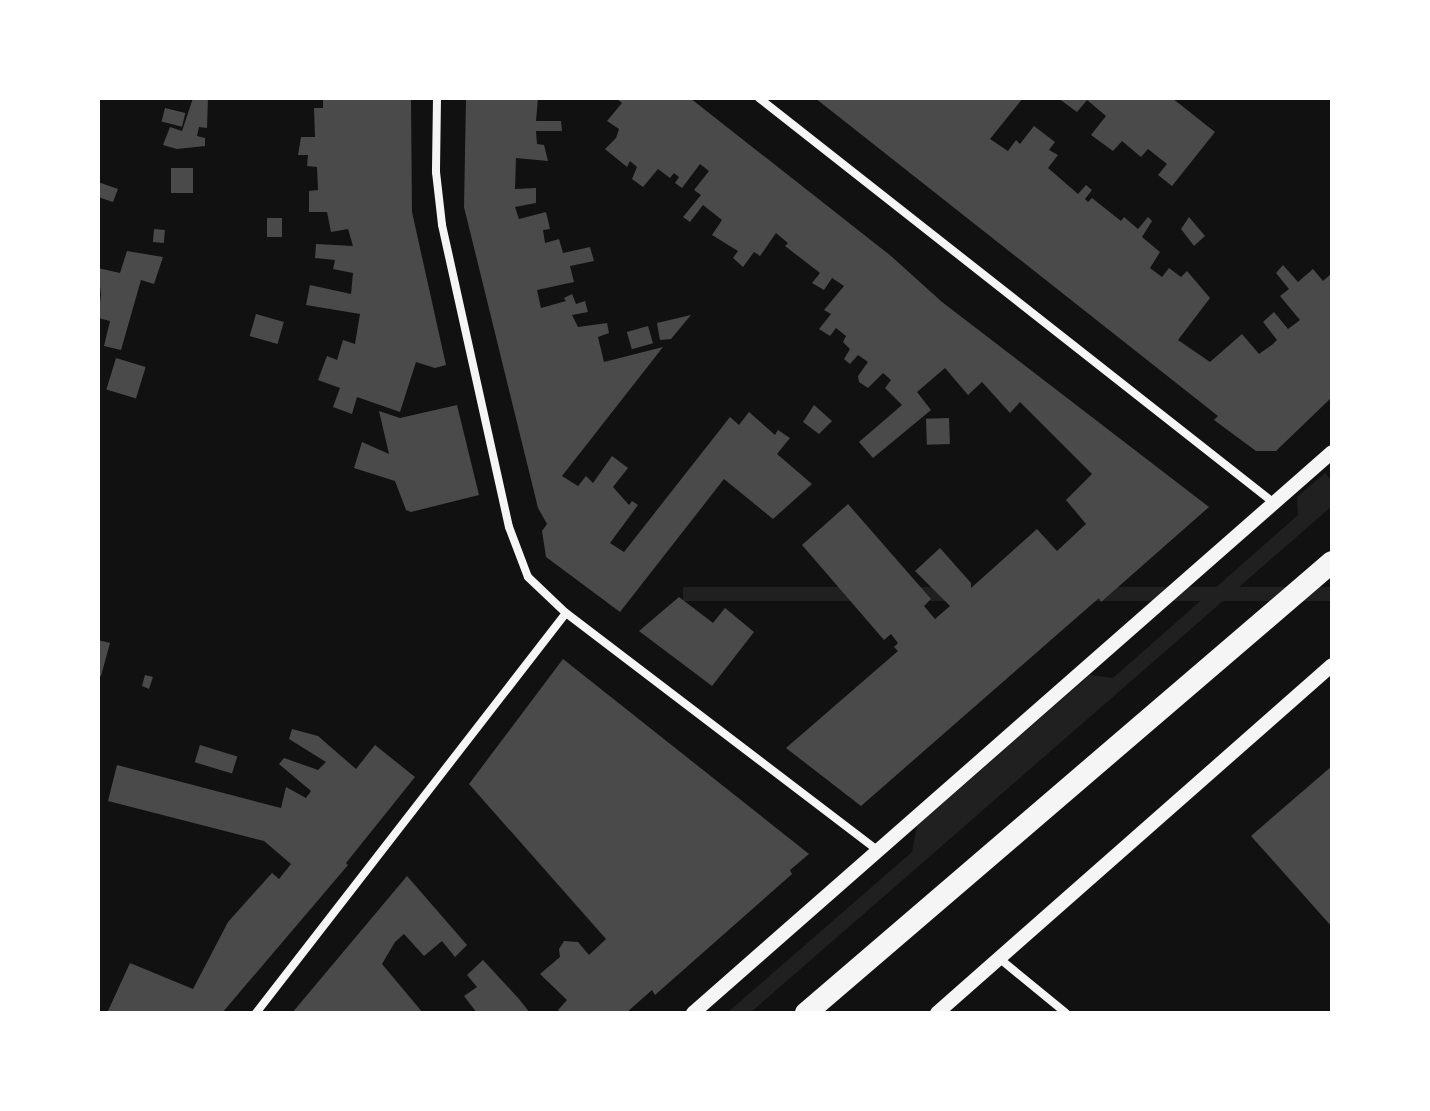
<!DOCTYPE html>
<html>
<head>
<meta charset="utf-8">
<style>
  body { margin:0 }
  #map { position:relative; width:1430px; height:1111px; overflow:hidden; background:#111; font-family:Commissioner,sans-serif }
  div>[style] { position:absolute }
  .green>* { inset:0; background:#202020; transform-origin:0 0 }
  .building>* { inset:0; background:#4a4a4a; transform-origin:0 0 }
  .minor>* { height:8px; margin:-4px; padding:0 4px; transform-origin:4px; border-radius:4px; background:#f5f5f5 }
  .tertiary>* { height:14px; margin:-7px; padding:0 7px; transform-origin:7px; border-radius:7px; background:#f5f5f5 }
  .trunk>* { height:22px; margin:-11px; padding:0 11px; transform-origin:11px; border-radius:11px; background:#f5f5f5 }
  span { translate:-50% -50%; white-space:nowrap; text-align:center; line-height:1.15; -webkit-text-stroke:8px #fff; paint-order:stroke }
  .frame { position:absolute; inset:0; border:100px solid #fff; pointer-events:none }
</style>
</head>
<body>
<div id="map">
  <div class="green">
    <i style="clip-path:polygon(1325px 473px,1332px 481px,1332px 506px,750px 1013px,727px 1013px,912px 852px,917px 826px,1090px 675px,1113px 678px,1298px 515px,1297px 497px)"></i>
    <i style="left:1332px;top:587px;width:14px;height:649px;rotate:90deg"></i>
  </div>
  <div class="building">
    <i style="clip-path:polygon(193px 98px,208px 98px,207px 128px,199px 127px,197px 136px,205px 138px,205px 146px,177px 149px,163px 145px,170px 127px,182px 131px)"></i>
    <i style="clip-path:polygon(323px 98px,411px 98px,412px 212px,446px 365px,435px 368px,416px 362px,400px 412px,357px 397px,352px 414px,333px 407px,340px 388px,318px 380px,327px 356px,337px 360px,343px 340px,355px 344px,360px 314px,306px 305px,310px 285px,351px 294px,353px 273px,333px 269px,335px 260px,315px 258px,316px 244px,353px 246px,348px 229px,331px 232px,327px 212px,309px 212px,309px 191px,318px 190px,317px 167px,307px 166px,308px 155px,298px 155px,301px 137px,315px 137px,314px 108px,323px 108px)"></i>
    <i style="clip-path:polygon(466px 98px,538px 98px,536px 121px,561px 121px,562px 131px,536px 131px,537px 144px,544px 145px,548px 161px,516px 158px,515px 189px,536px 188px,536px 203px,515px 207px,519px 219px,546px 212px,550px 229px,543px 230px,545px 243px,559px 239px,563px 253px,590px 247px,594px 261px,570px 266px,574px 282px,537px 290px,541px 308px,566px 301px,564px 298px,572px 294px,576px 304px,585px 301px,588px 312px,572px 315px,578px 327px,607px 323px,609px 333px,598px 337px,604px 362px,663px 347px,562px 476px,578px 486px,586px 476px,593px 483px,612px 456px,628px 468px,613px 487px,629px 505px,632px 501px,638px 505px,610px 543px,624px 552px,730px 417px,739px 425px,749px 412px,775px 435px,778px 430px,790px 438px,777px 454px,812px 484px,773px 519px,724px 479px,620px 612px,546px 557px,542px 531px,547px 524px,538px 508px,464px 207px)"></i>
    <i style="clip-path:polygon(616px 98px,690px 98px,891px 256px,942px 302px,1209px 507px,1101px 602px,1099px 598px,861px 806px,786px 748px,898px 651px,894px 647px,898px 643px,891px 634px,884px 640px,802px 545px,848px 504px,931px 599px,924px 606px,935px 619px,950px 606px,915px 571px,940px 548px,971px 583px,971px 588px,1037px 529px,1057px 551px,1086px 524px,1066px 500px,1092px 474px,1020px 402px,1010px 413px,982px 382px,968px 395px,945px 368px,917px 392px,931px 410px,873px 458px,859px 442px,902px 405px,885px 388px,891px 380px,883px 373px,868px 388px,859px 382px,858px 376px,868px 362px,858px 355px,850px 364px,844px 359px,850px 349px,843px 342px,846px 336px,836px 328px,830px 336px,819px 329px,831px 314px,824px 310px,844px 286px,832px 278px,824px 290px,812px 283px,820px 273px,785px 246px,788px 243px,776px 233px,760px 256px,754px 252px,743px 267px,733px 258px,738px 251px,712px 235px,722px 220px,703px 205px,690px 222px,683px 217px,701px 195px,694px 190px,709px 171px,700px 164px,682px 188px,675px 183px,679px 177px,674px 173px,670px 178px,658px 169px,643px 187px,632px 179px,637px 167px,630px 161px,627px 167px,605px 149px,616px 138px,619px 129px,607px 121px,622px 103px)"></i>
    <i style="clip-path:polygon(815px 98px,1023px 98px,990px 139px,1008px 151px,1016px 140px,1020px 144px,1034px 126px,1055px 142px,1049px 150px,1058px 155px,1048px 168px,1078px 194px,1086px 185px,1092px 190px,1085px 199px,1088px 202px,1092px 198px,1121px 221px,1124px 217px,1138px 229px,1148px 217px,1152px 221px,1142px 237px,1160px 252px,1150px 268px,1162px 277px,1169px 268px,1181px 277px,1187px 271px,1210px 298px,1178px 340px,1210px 362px,1242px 334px,1259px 354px,1273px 344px,1277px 340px,1263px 322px,1274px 312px,1288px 329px,1300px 320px,1280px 296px,1289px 289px,1276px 273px,1283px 265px,1298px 282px,1313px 269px,1323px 281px,1332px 273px,1332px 397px,1276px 451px,1256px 451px,1214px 420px,1218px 416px)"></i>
    <i style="clip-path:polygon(1058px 98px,1172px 98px,1215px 132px,1172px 186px,1158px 175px,1167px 164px,1148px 149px,1141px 157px,1122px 141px,1113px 151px,1091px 135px,1106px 116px,1087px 100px,1077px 112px)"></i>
    <i style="left:165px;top:108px;width:21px;height:14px;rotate:14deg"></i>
    <i style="left:171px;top:168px;width:22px;height:25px"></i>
    <i style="clip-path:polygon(98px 182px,118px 189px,113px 202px,98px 197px)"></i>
    <i style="clip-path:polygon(1189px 217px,1205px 236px,1194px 246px,1181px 229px)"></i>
    <i style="left:267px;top:218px;width:15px;height:19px"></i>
    <i style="left:154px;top:229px;width:11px;height:13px;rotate:5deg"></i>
    <i style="clip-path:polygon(127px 251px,163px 257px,154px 284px,141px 280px,121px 350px,104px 346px,110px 321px,98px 318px,101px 295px,98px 268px,120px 273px)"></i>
    <i style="left:256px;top:314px;width:29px;height:23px;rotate:16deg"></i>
    <i style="clip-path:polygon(691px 315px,671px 339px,660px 340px,657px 323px)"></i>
    <i style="left:648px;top:326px;width:18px;height:22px;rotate:74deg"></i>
    <i style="left:116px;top:358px;width:31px;height:33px;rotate:17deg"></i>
    <i style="clip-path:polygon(457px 405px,479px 495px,411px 512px,406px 510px,395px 481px,354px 468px,362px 442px,389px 454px,379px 411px,400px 418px)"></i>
    <i style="clip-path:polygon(814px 405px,832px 421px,819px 434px,803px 422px)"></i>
    <i style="left:949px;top:418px;width:26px;height:23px;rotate:88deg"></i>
    <i style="clip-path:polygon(679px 597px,713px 623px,725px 608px,754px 632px,712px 686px,639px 631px)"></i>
    <i style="clip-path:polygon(98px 640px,110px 643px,101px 676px,98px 676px)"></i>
    <i style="clip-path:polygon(563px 659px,809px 854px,790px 870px,792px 874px,655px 995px,652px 990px,626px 1013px,561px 1013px,558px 1010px,567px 1000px,540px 974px,560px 957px,559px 949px,564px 941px,578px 942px,589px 955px,606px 939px,469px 784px)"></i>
    <i style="clip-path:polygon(145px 675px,153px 677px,149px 689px,142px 686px)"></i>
    <i style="clip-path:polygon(292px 729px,318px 736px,356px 769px,375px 745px,415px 777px,346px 863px,348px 865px,222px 1013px,107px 1013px,130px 963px,193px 989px,228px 922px,272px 873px,279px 879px,291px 864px,264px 841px,108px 801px,117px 765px,281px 808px,286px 787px,306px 798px,311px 791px,279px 764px,284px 758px,318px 770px,326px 762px,289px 739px)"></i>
    <i style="left:200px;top:745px;width:39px;height:18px;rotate:17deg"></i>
    <i style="clip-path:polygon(1332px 766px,1332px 927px,1251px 836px)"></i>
    <i style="clip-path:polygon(407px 876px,467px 945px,455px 957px,442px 941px,424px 956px,404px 934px,395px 942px,382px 964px,423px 1013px,292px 1013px)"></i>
    <i style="clip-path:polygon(483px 960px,519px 999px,530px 1013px,477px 1013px,464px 996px,477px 987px,467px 975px)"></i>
  </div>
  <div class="minor">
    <i style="left:437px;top:98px;width:74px;rotate:90.8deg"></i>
    <i style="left:436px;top:172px;width:53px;rotate:83.5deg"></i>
    <i style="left:442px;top:225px;width:309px;rotate:77.5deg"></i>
    <i style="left:509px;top:527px;width:53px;rotate:69.2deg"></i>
    <i style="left:528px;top:577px;width:52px;rotate:43.5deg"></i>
    <i style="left:566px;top:613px;width:391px;rotate:37.3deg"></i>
    <i style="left:759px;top:98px;width:655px;rotate:38.18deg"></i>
    <i style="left:1000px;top:959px;width:85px;rotate:39.3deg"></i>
    <i style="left:256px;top:1013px;width:506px;rotate:-52.22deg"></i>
  </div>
  <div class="tertiary">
    <i style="left:693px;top:1013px;width:850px;rotate:-41.28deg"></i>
    <i style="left:937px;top:1013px;width:526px;rotate:-41.38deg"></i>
  </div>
  <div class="trunk">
    <i style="left:806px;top:1013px;width:693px;rotate:-40.61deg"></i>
  </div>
  <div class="frame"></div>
</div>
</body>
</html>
